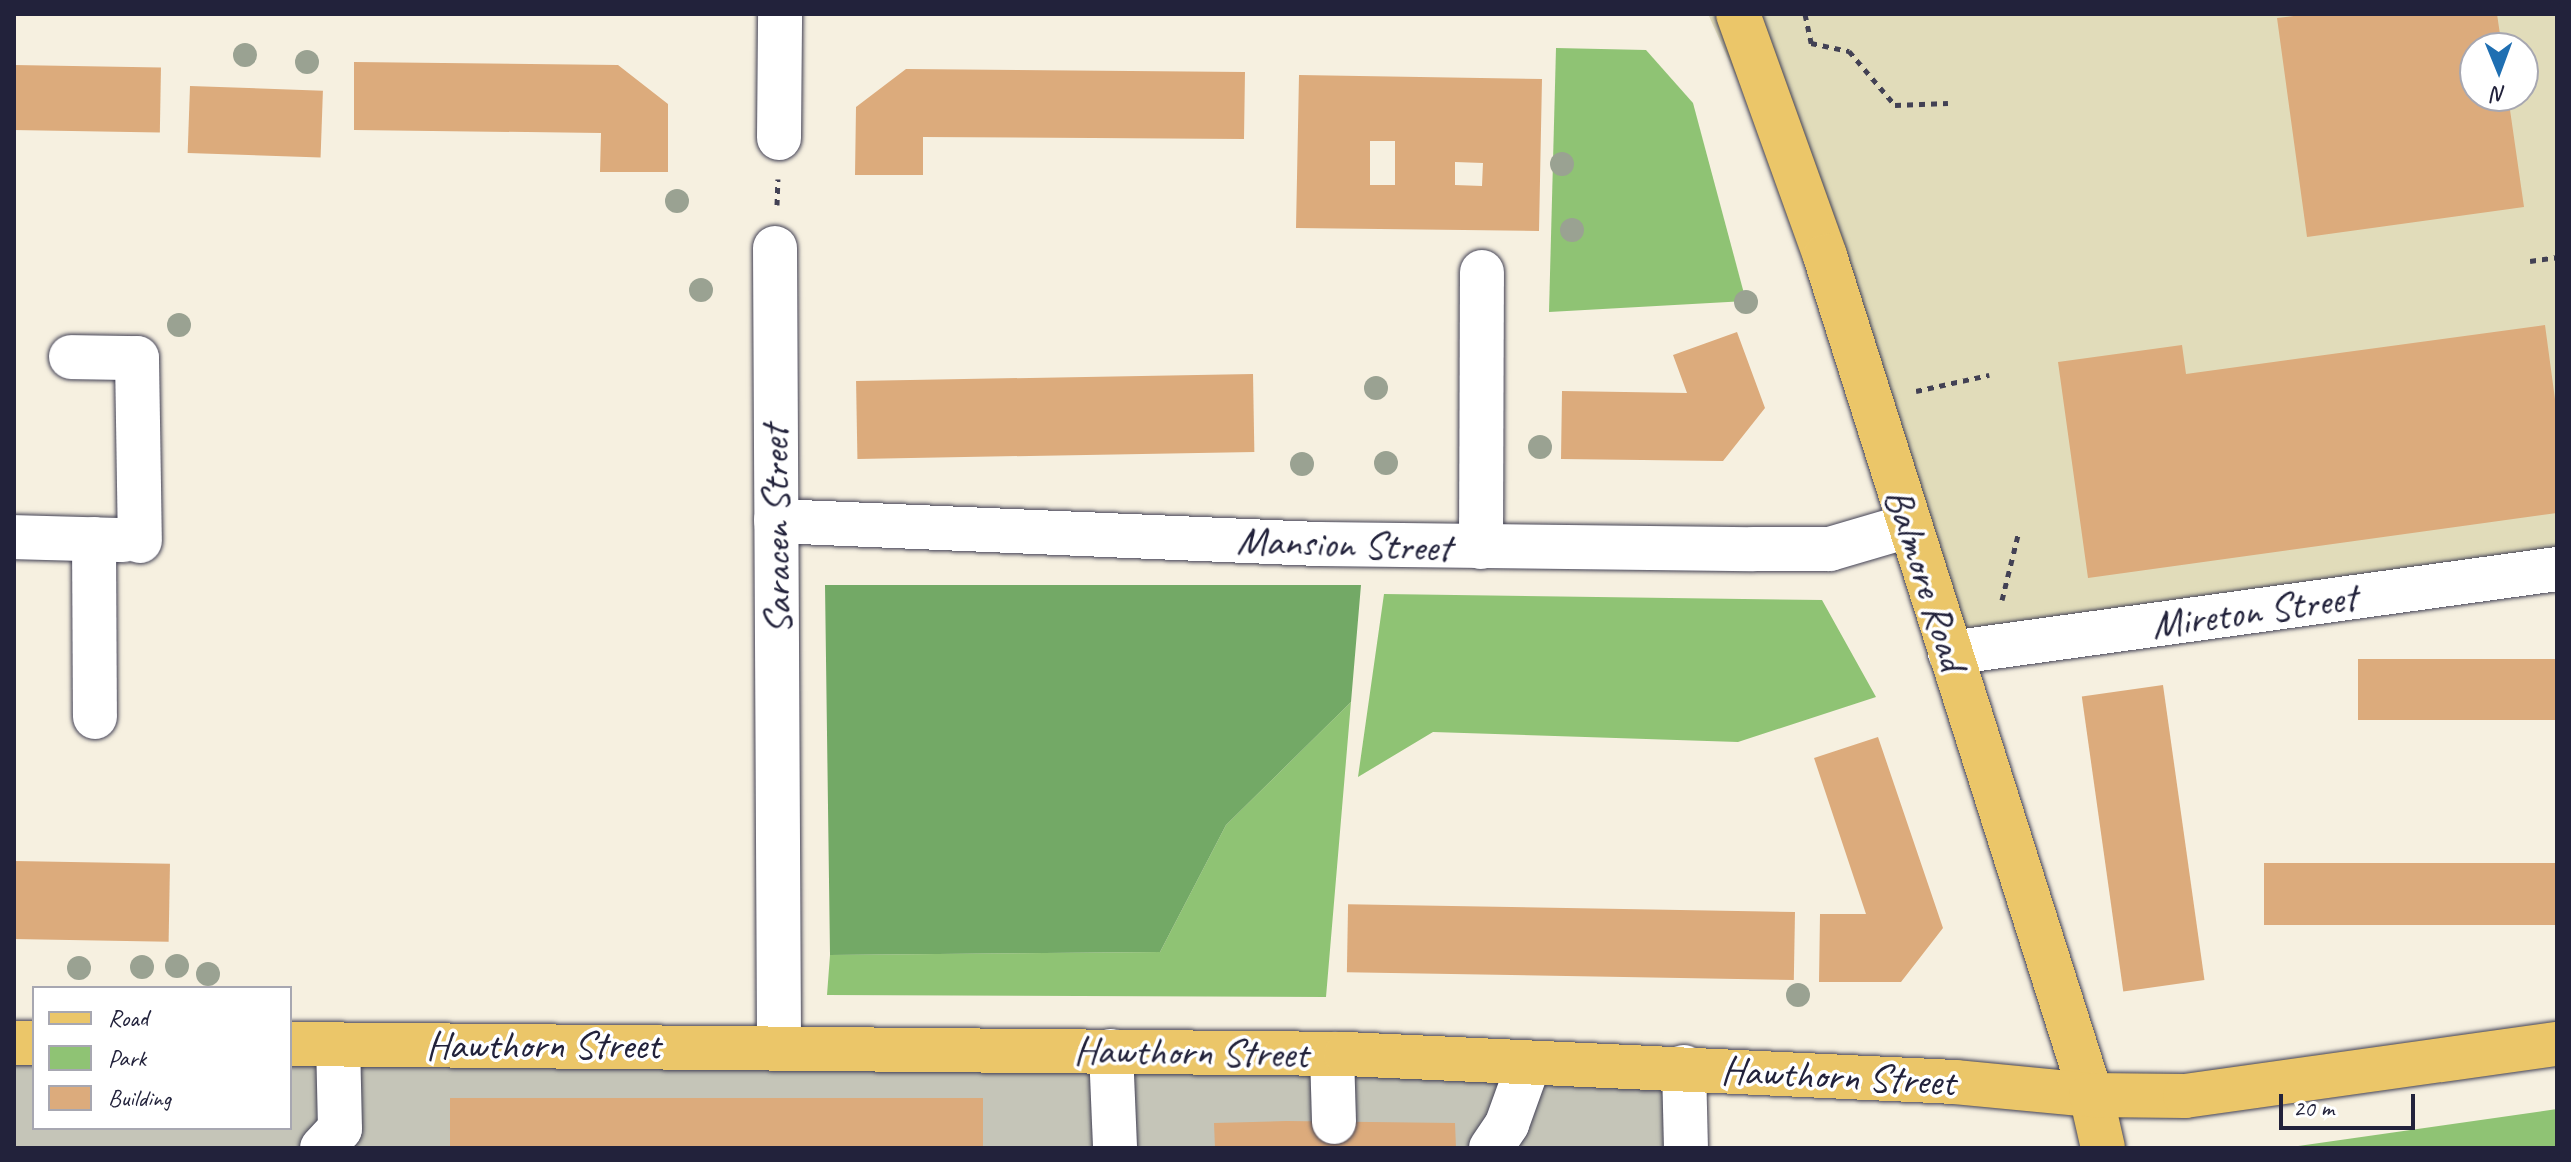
<!DOCTYPE html>
<html>
<head>
<meta charset="utf-8">
<style>
  body { margin:0 }
  #map { position:relative; width:2571px; height:1162px; overflow:hidden; background:#f6f0e0; font-family:Caveat,sans-serif }
  div>[style] { position:absolute }
  .built>* { inset:0; background:#e1dcba }
  .industrial>* { inset:0; background:#c5c5b8 }
  .green>* { inset:0; background:#8fc374 }
  .forest>* { inset:0; background:#73a966 }
  .building>* { inset:0; background:#dcab7c; transform-origin:0 0 }
  .path>* { height:5px; margin-top:-2.5px; transform-origin:0; background:repeating-linear-gradient(90deg,#424154 0 6px,transparent 0 12px) }
  .roads { filter:drop-shadow(0 0 2px #424154) drop-shadow(0 0 2px #424154) }
  .minor>* { height:44px; margin:-22px; padding:0 22px; transform-origin:22px; border-radius:22px; background:#fff }
  .major>* { height:44px; margin:-22px; padding:0 22px; transform-origin:22px; border-radius:22px; background:#ebc669 }
  .trees>* { width:24px; height:24px; margin:-12px; border-radius:50%; background:#9aa292 }
  span { translate:-50% -50%; white-space:nowrap; text-align:center; line-height:1.15; -webkit-text-stroke:7px #fff; paint-order:stroke }
  .street-label { font-size:40px; color:#22223b }
  .frame { position:absolute; inset:0; border:16px solid #22223b; pointer-events:none }
  .legend { position:absolute; left:32px; top:986px; width:260px; height:144px; box-sizing:border-box; background:#fff; border:2px solid #a7a7b1; margin:0; padding:10px 14px; list-style:none; font-size:24px; color:#22223b }
  .legend li { display:flex; align-items:center; gap:16px; height:40px }
  .legend b { width:40px; border:2px solid #a7a7b1 }
  .north { position:absolute; left:2459px; top:32px; width:80px; height:80px; box-sizing:border-box; background:#fff; border:2px solid #a7a7b1; border-radius:50%; rotate:179deg; font-size:22px; font-weight:700; line-height:32px; text-align:center; color:#22223b }
  .north::after { content:''; display:block; margin:auto; width:28px; height:36px; background:#1f6fb2; clip-path:polygon(50% 0,100% 100%,50% 72%,0 100%) }
  .scale { position:absolute; left:2279px; top:1094px; width:136px; height:36px; box-sizing:border-box; border:4px solid #22223b; border-top:0; padding-left:10px; font-size:24px; line-height:28px; white-space:nowrap; color:#22223b; -webkit-text-stroke:6px #fff; paint-order:stroke }
</style>
</head>
<body>
<div id="map">
  <div class="built">
    <i style="clip-path:polygon(evenodd,1708px 14px,2557px 14px,2557px 550px,1940px 640px,1855px 339px,1708px 14px,2475px 48px,2523px 48px,2523px 96px,2475px 96px,2475px 48px)"></i>
  </div>
  <div class="industrial">
    <i style="clip-path:polygon(14px 1043px,34px 1043px,34px 1128px,290px 1128px,290px 1044px,1684px 1067px,1686px 1148px,14px 1148px)"></i>
  </div>
  <div class="green">
    <i style="clip-path:polygon(1556px 48px,1646px 50px,1693px 103px,1746px 301px,1549px 312px)"></i>
    <i style="clip-path:polygon(1384px 594px,1822px 600px,1876px 697px,1738px 742px,1433px 732px,1358px 777px)"></i>
    <i style="clip-path:polygon(1351px 702px,1326px 997px,827px 995px,830px 955px,1160px 952px,1226px 825px)"></i>
    <i style="clip-path:polygon(2557px 1109px,2557px 1148px,2285px 1148px)"></i>
  </div>
  <div class="forest">
    <i style="clip-path:polygon(825px 585px,1361px 585px,1351px 702px,1226px 825px,1160px 952px,830px 955px)"></i>
  </div>
  <div class="building">
    <i style="clip-path:polygon(2309px 14px,2497px 14px,2502px 48px,2475px 48px,2475px 96px,2508px 96px,2524px 207px,2307px 237px,2277px 18px)"></i>
    <i style="clip-path:polygon(354px 62px,618px 65px,668px 104px,668px 172px,600px 172px,601px 133px,354px 130px)"></i>
    <i style="left:14px;top:65px;width:147px;height:65px;rotate:1deg"></i>
    <i style="clip-path:polygon(906px 69px,1245px 72px,1244px 139px,923px 137px,923px 175px,855px 175px,856px 107px)"></i>
    <i style="clip-path:polygon(evenodd,1299px 75px,1542px 79px,1539px 231px,1296px 228px,1299px 75px,1370px 141px,1395px 141px,1395px 185px,1370px 185px,1370px 141px,1299px 75px,1455px 162px,1483px 163px,1482px 186px,1455px 185px,1455px 162px)"></i>
    <i style="left:190px;top:86px;width:133px;height:67px;rotate:2deg"></i>
    <i style="clip-path:polygon(2545px 325px,2557px 414px,2557px 513px,2088px 578px,2058px 362px,2182px 345px,2186px 374px)"></i>
    <i style="clip-path:polygon(1737px 332px,1765px 408px,1723px 461px,1561px 459px,1562px 391px,1687px 393px,1673px 355px)"></i>
    <i style="left:1253px;top:374px;width:78px;height:397px;rotate:89deg"></i>
    <i style="left:2557px;top:659px;width:61px;height:199px;rotate:90deg"></i>
    <i style="left:2163px;top:685px;width:298px;height:82px;rotate:82deg"></i>
    <i style="clip-path:polygon(1878px 737px,1943px 928px,1901px 982px,1819px 982px,1820px 914px,1866px 914px,1814px 758px)"></i>
    <i style="left:14px;top:861px;width:156px;height:78px;rotate:1deg"></i>
    <i style="left:2557px;top:863px;width:62px;height:293px;rotate:90deg"></i>
    <i style="left:1795px;top:912px;width:68px;height:447px;rotate:91deg"></i>
    <i style="left:983px;top:1098px;width:50px;height:533px;rotate:90deg"></i>
    <i style="clip-path:polygon(1286px 1121px,1455px 1123px,1456px 1148px,1215px 1148px,1214px 1123px)"></i>
  </div>
  <div class="path">
    <i style="left:1805px;top:14px;width:30px;rotate:78deg"></i>
    <i style="left:1811px;top:43px;width:39px;rotate:12deg"></i>
    <i style="left:1849px;top:51px;width:71px;rotate:49.6deg"></i>
    <i style="left:1895px;top:105px;width:53px;rotate:-2.2deg"></i>
    <i style="left:777px;top:205px;width:26px;rotate:-88deg"></i>
    <i style="left:2530px;top:261px;width:27px;rotate:-8deg"></i>
    <i style="left:1916px;top:391px;width:75px;rotate:-12.4deg"></i>
    <i style="left:2002px;top:600px;width:71px;rotate:-76.2deg"></i>
  </div>
  <div class="roads">
    <div class="minor">
      <i style="left:779px;top:138px;width:124px;rotate:-89.5deg"></i>
      <i style="left:775px;top:248px;width:798px;rotate:89.71deg"></i>
      <i style="left:71px;top:357px;width:66px;rotate:0.9deg"></i>
      <i style="left:137px;top:358px;width:183px;rotate:89.1deg"></i>
      <i style="left:776px;top:521px;width:543px;rotate:2.43deg"></i>
      <i style="left:1319px;top:544px;width:434px;rotate:0.7deg"></i>
      <i style="left:1753px;top:549px;width:77px"></i>
      <i style="left:1830px;top:549px;width:81px;rotate:-16.4deg"></i>
      <i style="left:14px;top:537px;width:110px;rotate:1.6deg"></i>
      <i style="left:94px;top:539px;width:178px;rotate:89.7deg"></i>
      <i style="left:1481px;top:547px;width:275px;rotate:-89.8deg"></i>
      <i style="left:1950px;top:653px;width:613px;rotate:-7.88deg"></i>
      <i style="left:1111px;top:1051px;width:97px;rotate:87.6deg"></i>
      <i style="left:1332px;top:1054px;width:68px;rotate:88.3deg"></i>
      <i style="left:1684px;top:1067px;width:81px;rotate:88.6deg"></i>
      <i style="left:322px;top:1148px;width:26px;rotate:-47deg"></i>
      <i style="left:340px;top:1129px;width:85px;rotate:-91.3deg"></i>
      <i style="left:1491px;top:1148px;width:29px;rotate:-56deg"></i>
      <i style="left:1507px;top:1124px;width:65px;rotate:-70.2deg"></i>
    </div>
    <div class="major">
      <i style="left:1738px;top:14px;width:257px;rotate:70.2deg"></i>
      <i style="left:1825px;top:256px;width:880px;rotate:72.41deg"></i>
      <i style="left:2091px;top:1095px;width:54px;rotate:77.2deg"></i>
      <i style="left:14px;top:1043px;width:20px"></i>
      <i style="left:290px;top:1044px;width:1056px;rotate:0.54deg"></i>
      <i style="left:1346px;top:1054px;width:610px;rotate:2.63deg"></i>
      <i style="left:1955px;top:1082px;width:137px;rotate:5.5deg"></i>
      <i style="left:2091px;top:1095px;width:94px;rotate:0.6deg"></i>
      <i style="left:2185px;top:1096px;width:376px;rotate:-8deg"></i>
    </div>
  </div>
  <div class="trees">
    <i style="left:245px;top:55px"></i>
    <i style="left:307px;top:62px"></i>
    <i style="left:1562px;top:164px"></i>
    <i style="left:677px;top:201px"></i>
    <i style="left:1572px;top:230px"></i>
    <i style="left:701px;top:290px"></i>
    <i style="left:1746px;top:302px"></i>
    <i style="left:179px;top:325px"></i>
    <i style="left:1376px;top:388px"></i>
    <i style="left:1540px;top:447px"></i>
    <i style="left:1386px;top:463px"></i>
    <i style="left:1302px;top:464px"></i>
    <i style="left:177px;top:966px"></i>
    <i style="left:142px;top:967px"></i>
    <i style="left:79px;top:968px"></i>
    <i style="left:208px;top:974px"></i>
    <i style="left:1798px;top:995px"></i>
  </div>
  <div class="street-label">
    <span style="left:776px;top:530px;rotate:-91deg">Saracen Street</span>
    <span style="left:1344px;top:544px;rotate:2deg">Mansion Street</span>
    <span style="left:1926px;top:579px;rotate:72deg">Balmore Road</span>
    <span style="left:2254px;top:611px;rotate:-8deg">Mireton Street</span>
    <span style="left:543px;top:1045px">Hawthorn Street</span>
    <span style="left:1191px;top:1052px;rotate:1deg">Hawthorn Street</span>
    <span style="left:1838px;top:1076px;rotate:3deg">Hawthorn Street</span>
  </div>
  <div class="frame"></div>
  <ul class="legend">
  <li><b style="height:10px;background:#ebc669"></b>Road</li>
  <li><b style="height:22px;background:#8fc374"></b>Park</li>
  <li><b style="height:22px;background:#dcab7c"></b>Building</li>
  </ul>
  <div class="north">N</div>
  <div class="scale">20 m</div>
</div>
</body>
</html>
